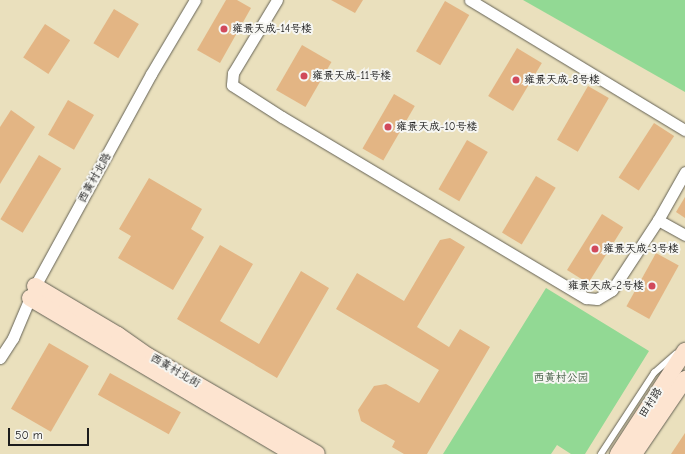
<!DOCTYPE html>
<html>
<head>
<meta charset="utf-8">
<style>
  body { margin:0 }
  #map { position:relative; width:685px; height:454px; overflow:hidden; background:#eae0bd; font-family:"Comic Neue","LXGW WenKai TC",sans-serif }
  div>[style] { position:absolute }
  .green>* { inset:0; background:#92d994 }
  .building>* { inset:0; background:#e3b584; transform-origin:0 0 }
  .roads { filter:drop-shadow(0 0 1px #646154) drop-shadow(0 0 1px #646154) }
  .lane>* { height:5.5px; margin:-2.75px; padding:0 2.75px; transform-origin:2.75px; border-radius:2.75px; background:#fff }
  .street>* { height:11px; margin:-5.5px; padding:0 5.5px; transform-origin:5.5px; border-radius:5.5px; background:#fff }
  .secondary>* { height:16px; margin:-8px; padding:0 8px; transform-origin:8px; border-radius:8px; background:#fde4d0 }
  .dots>* { width:11px; height:11px; translate:-50% -50%; box-sizing:border-box; border:2px solid #f6f6f2; border-radius:50% }
  span { translate:-50% -50%; white-space:nowrap; text-align:center; line-height:1.15; -webkit-text-stroke:4px #f6f6f2; paint-order:stroke }
  .poi-label { font-size:11px; color:#1c1c1c }
  .left { translate:0 -50%; text-align:left }
  .right { translate:-100% -50%; text-align:right }
  .street-label { font-size:11px; color:#1c1c1c }
  .park-label { font-size:11px; color:#455e46 }
  .scale { position:absolute; left:8px; top:428px; width:81px; height:18px; box-sizing:border-box; border:2px solid #1c1c1c; border-top:0; padding-left:5px; font-size:12px; line-height:14px; white-space:nowrap; color:#1c1c1c; -webkit-text-stroke:3px #f6f6f2; paint-order:stroke }
</style>
</head>
<body>
<div id="map">
  <div class="green">
    <i style="clip-path:polygon(523px 0,685px 0,685px 92px)"></i>
    <i style="clip-path:polygon(546px 288px,649px 351px,585px 454px,571px 454px,557px 445px,551px 454px,443px 454px)"></i>
  </div>
  <div class="building">
    <i style="clip-path:polygon(226px 0,237px 0,251px 8px,220px 63px,197px 50px)"></i>
    <i style="clip-path:polygon(331px 0,363px 0,355px 13px)"></i>
    <i style="left:445px;top:1px;width:28px;height:58px;rotate:30deg"></i>
    <i style="left:114px;top:9px;width:29px;height:40px;rotate:31deg"></i>
    <i style="left:45px;top:24px;width:30px;height:40px;rotate:33deg"></i>
    <i style="left:302px;top:45px;width:34px;height:52px;rotate:30deg"></i>
    <i style="left:517px;top:48px;width:29px;height:56px;rotate:31deg"></i>
    <i style="left:588px;top:86px;width:24px;height:62px;rotate:30deg"></i>
    <i style="left:394px;top:94px;width:24px;height:63px;rotate:30deg"></i>
    <i style="left:68px;top:100px;width:30px;height:40px;rotate:30deg"></i>
    <i style="clip-path:polygon(11px 110px,35px 127px,0 184px,0 127px)"></i>
    <i style="left:654px;top:123px;width:24px;height:65px;rotate:33deg"></i>
    <i style="left:467px;top:140px;width:24px;height:57px;rotate:30deg"></i>
    <i style="left:39px;top:155px;width:26px;height:75px;rotate:31deg"></i>
    <i style="left:536px;top:176px;width:23px;height:66px;rotate:31deg"></i>
    <i style="clip-path:polygon(149px 178px,202px 209px,191px 229px,204px 237px,173px 290px,118px 258px,131px 236px,119px 229px)"></i>
    <i style="clip-path:polygon(685px 197px,685px 218px,676px 212px)"></i>
    <i style="left:602px;top:214px;width:25px;height:66px;rotate:32deg"></i>
    <i style="clip-path:polygon(450px 238px,465px 247px,417px 327px,449px 347px,460px 329px,490px 347px,427px 454px,404px 454px,392px 447px,395px 441px,361px 421px,358px 410px,374px 386px,386px 384px,419px 403px,439px 370px,336px 309px,357px 273px,404px 301px,440px 240px)"></i>
    <i style="clip-path:polygon(220px 245px,253px 264px,220px 321px,259px 344px,301px 271px,329px 288px,277px 378px,177px 319px)"></i>
    <i style="left:656px;top:253px;width:26px;height:61px;rotate:29deg"></i>
    <i style="left:49px;top:343px;width:46px;height:76px;rotate:30deg"></i>
    <i style="left:110px;top:373px;width:81px;height:25px;rotate:29deg"></i>
    <i style="clip-path:polygon(685px 433px,685px 454px,671px 454px)"></i>
  </div>
  <div class="roads">
    <div class="lane">
      <i style="left:601px;top:454px;width:97px;rotate:-56.8deg"></i>
      <i style="left:654px;top:373px;width:29px;rotate:-41deg"></i>
    </div>
    <div class="street">
      <i style="left:277px;top:0;width:85px;rotate:121.1deg"></i>
      <i style="left:233px;top:73px;width:12px;rotate:95deg"></i>
      <i style="left:232px;top:85px;width:59px;rotate:32.6deg"></i>
      <i style="left:282px;top:117px;width:354px;rotate:30.8deg"></i>
      <i style="left:586px;top:298px;width:11px;rotate:5deg"></i>
      <i style="left:597px;top:299px;width:17px;rotate:-31deg"></i>
      <i style="left:612px;top:290px;width:84px;rotate:-56.7deg"></i>
      <i style="left:658px;top:220px;width:55px;rotate:-60.6deg"></i>
      <i style="left:470px;top:0;width:251px;rotate:31.2deg"></i>
      <i style="left:658px;top:220px;width:31px;rotate:29deg"></i>
      <i style="left:0;top:358px;width:24px;rotate:-57deg"></i>
      <i style="left:13px;top:338px;width:56px;rotate:-67.1deg"></i>
      <i style="left:35px;top:286px;width:242px;rotate:-61.3deg"></i>
      <i style="left:151px;top:74px;width:86px;rotate:-59.3deg"></i>
    </div>
    <div class="secondary">
      <i style="left:35px;top:286px;width:96px;rotate:30.6deg"></i>
      <i style="left:118px;top:335px;width:37px;rotate:35deg"></i>
      <i style="left:148px;top:356px;width:195px;rotate:30.1deg"></i>
      <i style="left:30px;top:298px;width:307px;rotate:30.6deg"></i>
      <i style="left:618px;top:454px;width:123px;rotate:-57deg"></i>
      <i style="left:634px;top:454px;width:91px;rotate:-55.8deg"></i>
    </div>
  </div>
  <div class="dots">
    <i style="left:224px;top:29px;background:#d1495b"></i>
    <i style="left:304px;top:76px;background:#d1495b"></i>
    <i style="left:516px;top:80px;background:#d1495b"></i>
    <i style="left:388px;top:127px;background:#d1495b"></i>
    <i style="left:595px;top:249px;background:#d1495b"></i>
    <i style="left:652px;top:286px;background:#d1495b"></i>
  </div>
  <div class="poi-label">
    <span class="left" style="left:232px;top:29px">雍景天成-14号楼</span>
    <span class="left" style="left:312px;top:76px">雍景天成-11号楼</span>
    <span class="left" style="left:524px;top:80px">雍景天成-8号楼</span>
    <span class="left" style="left:396px;top:127px">雍景天成-10号楼</span>
    <span class="left" style="left:603px;top:249px">雍景天成-3号楼</span>
    <span class="right" style="left:644px;top:286px">雍景天成-2号楼</span>
  </div>
  <div class="street-label">
    <span style="left:95px;top:178px;rotate:-61deg">西黄村北路</span>
    <span style="left:175px;top:371px;rotate:30deg">西黄村北街</span>
    <span style="left:651px;top:403px;rotate:-57deg">田村路</span>
  </div>
  <div class="park-label">
    <span style="left:561px;top:378px">西黄村公园</span>
  </div>
  <div class="scale">50 m</div>
</div>
</body>
</html>
